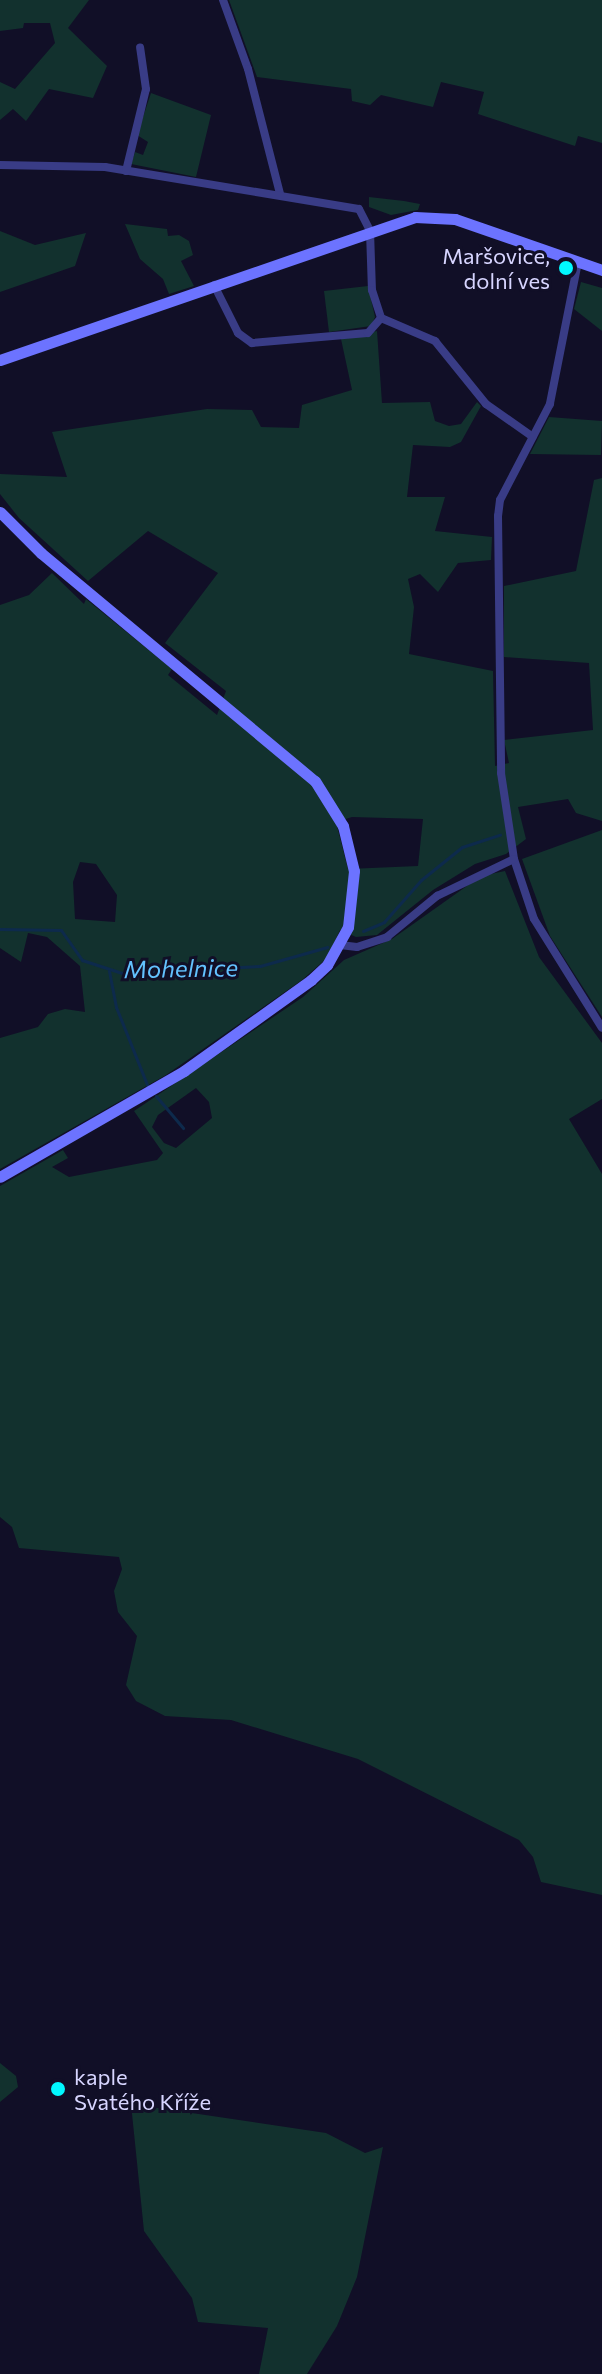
<!DOCTYPE html>
<html>
<head>
<meta charset="utf-8">
<style>
  body { margin:0 }
  #map { position:relative; width:602px; height:2374px; overflow:hidden; background:#110f27; font-family:Commissioner,sans-serif }
  div>[style] { position:absolute }
  .green>* { inset:0; background:#12312e }
  .stream>* { height:3px; margin:-1.5px; padding:0 1.5px; transform-origin:1.5px; border-radius:1.5px; background:#0d2a4c }
  .street>* { height:8px; margin:-4px; padding:0 4px; transform-origin:4px; border-radius:4px; background:#393c86 }
  .secondary>* { height:11px; margin:-5.5px; padding:0 5.5px; transform-origin:5.5px; border-radius:5.5px; background:#6c73ff }
  .dots>* { width:22px; height:22px; translate:-50% -50%; box-sizing:border-box; border:4px solid #110f27; border-radius:50% }
  span { translate:-50% -50%; white-space:nowrap; text-align:center; line-height:1.15; -webkit-text-stroke:6px #110f27; paint-order:stroke }
  .poi-label { font-size:22px; color:#d7d5ff }
  .right { translate:-100% -50%; text-align:right }
  .left { translate:0 -50%; text-align:left }
  .water-label { font-size:24px; color:#63c2ff; font-style:italic }
</style>
</head>
<body>
<div id="map">
  <div class="green">
    <i style="clip-path:polygon(0 0,89px 0,68px 28px,107px 66px,93px 98px,49px 89px,26px 121px,13px 109px,0 120px,0 82px,15px 89px,55px 43px,50px 23px,24px 23px,23px 28px,0 31px)"></i>
    <i style="clip-path:polygon(229px 0,602px 0,602px 143px,578px 136px,575px 146px,478px 114px,484px 92px,441px 82px,433px 107px,381px 95px,370px 105px,352px 101px,351px 89px,257px 77px)"></i>
    <i style="clip-path:polygon(151px 93px,211px 115px,196px 177px,131px 164px,135px 152px,143px 155px,148px 142px,137px 135px)"></i>
    <i style="clip-path:polygon(369px 197px,404px 201px,420px 204px,418px 210px,391px 215px,369px 207px)"></i>
    <i style="clip-path:polygon(125px 224px,167px 229px,168px 236px,179px 235px,189px 241px,193px 255px,181px 261px,194px 286px,169px 294px,163px 279px,140px 259px)"></i>
    <i style="clip-path:polygon(0 231px,35px 245px,86px 233px,75px 266px,0 292px)"></i>
    <i style="clip-path:polygon(581px 282px,602px 288px,602px 331px,574px 309px)"></i>
    <i style="clip-path:polygon(368px 286px,375px 317px,371px 326px,329px 332px,324px 291px)"></i>
    <i style="clip-path:polygon(evenodd,377px 331px,382px 403px,430px 402px,435px 421px,449px 426px,461px 424px,477px 402px,481px 406px,461px 442px,450px 447px,413px 445px,407px 497px,445px 497px,435px 531px,492px 537px,491px 560px,458px 563px,438px 592px,420px 574px,408px 579px,414px 607px,409px 654px,493px 671px,495px 766px,509px 763px,504px 740px,593px 730px,589px 663px,504px 657px,504px 586px,576px 571px,594px 480px,602px 478px,602px 821px,576px 813px,568px 799px,518px 807px,526px 839px,506px 854px,475px 864px,433px 890px,377px 935px,356px 937px,340px 930px,327px 958px,302px 980px,166px 1075px,0 1169px,0 1038px,38px 1027px,48px 1014px,65px 1009px,85px 1012px,80px 966px,47px 937px,28px 933px,21px 962px,0 948px,0 605px,29px 595px,52px 573px,84px 604px,86px 599px,172px 669px,168px 675px,217px 715px,226px 691px,165px 643px,218px 573px,148px 531px,88px 581px,19px 518px,0 494px,0 474px,67px 477px,52px 432px,207px 409px,252px 410px,261px 427px,299px 428px,302px 405px,352px 390px,341px 339px,377px 331px,352px 817px,423px 819px,418px 866px,348px 869px,336px 822px,352px 817px,377px 331px,80px 862px,96px 864px,117px 895px,115px 922px,75px 919px,73px 882px,80px 862px)"></i>
    <i style="clip-path:polygon(549px 417px,602px 421px,601px 455px,530px 454px)"></i>
    <i style="clip-path:polygon(602px 830px,602px 1017px,550px 936px,522px 859px)"></i>
    <i style="clip-path:polygon(evenodd,505px 871px,539px 957px,602px 1043px,602px 1099px,569px 1119px,602px 1174px,602px 1895px,541px 1882px,533px 1857px,519px 1840px,358px 1759px,231px 1720px,165px 1716px,136px 1701px,126px 1685px,137px 1636px,118px 1612px,114px 1591px,122px 1569px,119px 1557px,19px 1548px,12px 1527px,0 1517px,0 1186px,63px 1150px,68px 1158px,52px 1167px,69px 1177px,157px 1160px,163px 1153px,134px 1111px,303px 997px,344px 960px,392px 939px,481px 876px,505px 871px,196px 1088px,209px 1102px,212px 1118px,176px 1148px,164px 1143px,152px 1127px,158px 1115px,196px 1088px)"></i>
    <i style="clip-path:polygon(0 2063px,16px 2076px,18px 2087px,0 2102px)"></i>
    <i style="clip-path:polygon(131px 2104px,326px 2133px,365px 2153px,383px 2147px,357px 2277px,337px 2326px,307px 2374px,259px 2374px,268px 2328px,198px 2322px,192px 2298px,144px 2231px)"></i>
  </div>
  <div class="stream">
    <i style="left:0;top:929px;width:61px;rotate:0.9deg"></i>
    <i style="left:61px;top:930px;width:37px;rotate:55deg"></i>
    <i style="left:82px;top:960px;width:42px;rotate:18deg"></i>
    <i style="left:122px;top:973px;width:138px;rotate:-2.9deg"></i>
    <i style="left:260px;top:966px;width:70px;rotate:-15.8deg"></i>
    <i style="left:363px;top:931px;width:23px;rotate:-23deg"></i>
    <i style="left:384px;top:922px;width:56px;rotate:-48.6deg"></i>
    <i style="left:421px;top:880px;width:53px;rotate:-38.8deg"></i>
    <i style="left:462px;top:847px;width:40px;rotate:-18deg"></i>
    <i style="left:109px;top:971px;width:37px;rotate:79deg"></i>
    <i style="left:116px;top:1007px;width:86px;rotate:68.2deg"></i>
    <i style="left:156px;top:1096px;width:42px;rotate:49.8deg"></i>
  </div>
  <div class="street">
    <i style="left:223px;top:0;width:73px;rotate:70.1deg"></i>
    <i style="left:248px;top:69px;width:129px;rotate:75.6deg"></i>
    <i style="left:0;top:165px;width:105px;rotate:1.1deg"></i>
    <i style="left:105px;top:167px;width:257px;rotate:9.4deg"></i>
    <i style="left:359px;top:209px;width:25px;rotate:63deg"></i>
    <i style="left:370px;top:231px;width:59px;rotate:88.1deg"></i>
    <i style="left:372px;top:290px;width:29px;rotate:72deg"></i>
    <i style="left:381px;top:318px;width:59px;rotate:23.1deg"></i>
    <i style="left:435px;top:341px;width:81px;rotate:51deg"></i>
    <i style="left:486px;top:404px;width:57px;rotate:35.1deg"></i>
    <i style="left:126px;top:171px;width:84px;rotate:-76.3deg"></i>
    <i style="left:146px;top:89px;width:42px;rotate:-98.1deg"></i>
    <i style="left:578px;top:262px;width:145px;rotate:101.2deg"></i>
    <i style="left:550px;top:404px;width:108px;rotate:117.5deg"></i>
    <i style="left:500px;top:500px;width:16px;rotate:97deg"></i>
    <i style="left:498px;top:516px;width:257px;rotate:89.3deg"></i>
    <i style="left:501px;top:773px;width:87px;rotate:81.4deg"></i>
    <i style="left:514px;top:859px;width:63px;rotate:71.6deg"></i>
    <i style="left:534px;top:919px;width:128px;rotate:58deg"></i>
    <i style="left:214px;top:285px;width:54px;rotate:63.4deg"></i>
    <i style="left:238px;top:333px;width:17px;rotate:36deg"></i>
    <i style="left:252px;top:343px;width:116px;rotate:-4.9deg"></i>
    <i style="left:368px;top:333px;width:20px;rotate:-49deg"></i>
    <i style="left:340px;top:945px;width:17px;rotate:7deg"></i>
    <i style="left:357px;top:947px;width:32px;rotate:-18deg"></i>
    <i style="left:387px;top:937px;width:65px;rotate:-39.4deg"></i>
    <i style="left:437px;top:896px;width:85px;rotate:-25.7deg"></i>
  </div>
  <div class="secondary">
    <i style="left:0;top:360px;width:439px;rotate:-19deg"></i>
    <i style="left:415px;top:217px;width:40px;rotate:2.9deg"></i>
    <i style="left:455px;top:219px;width:156px;rotate:19.1deg"></i>
    <i style="left:0;top:512px;width:58px;rotate:45deg"></i>
    <i style="left:41px;top:553px;width:356px;rotate:39.8deg"></i>
    <i style="left:315px;top:781px;width:53px;rotate:58.1deg"></i>
    <i style="left:343px;top:826px;width:46px;rotate:76.3deg"></i>
    <i style="left:354px;top:871px;width:56px;rotate:96.1deg"></i>
    <i style="left:348px;top:927px;width:43px;rotate:118.9deg"></i>
    <i style="left:327px;top:965px;width:22px;rotate:137deg"></i>
    <i style="left:311px;top:980px;width:156px;rotate:144.4deg"></i>
    <i style="left:184px;top:1071px;width:212px;rotate:150.1deg"></i>
  </div>
  <div class="dots">
    <i style="left:566px;top:268px;background:#01f8ff"></i>
    <i style="left:58px;top:2089px;background:#01f8ff"></i>
  </div>
  <div class="poi-label">
    <span class="right" style="left:550px;top:268px">Maršovice,<br>dolní ves</span>
    <span class="left" style="left:74px;top:2089px">kaple<br>Svatého Kříže</span>
  </div>
  <div class="water-label">
    <span style="left:181px;top:968px;rotate:-1deg">Mohelnice</span>
  </div>
</div>
</body>
</html>
